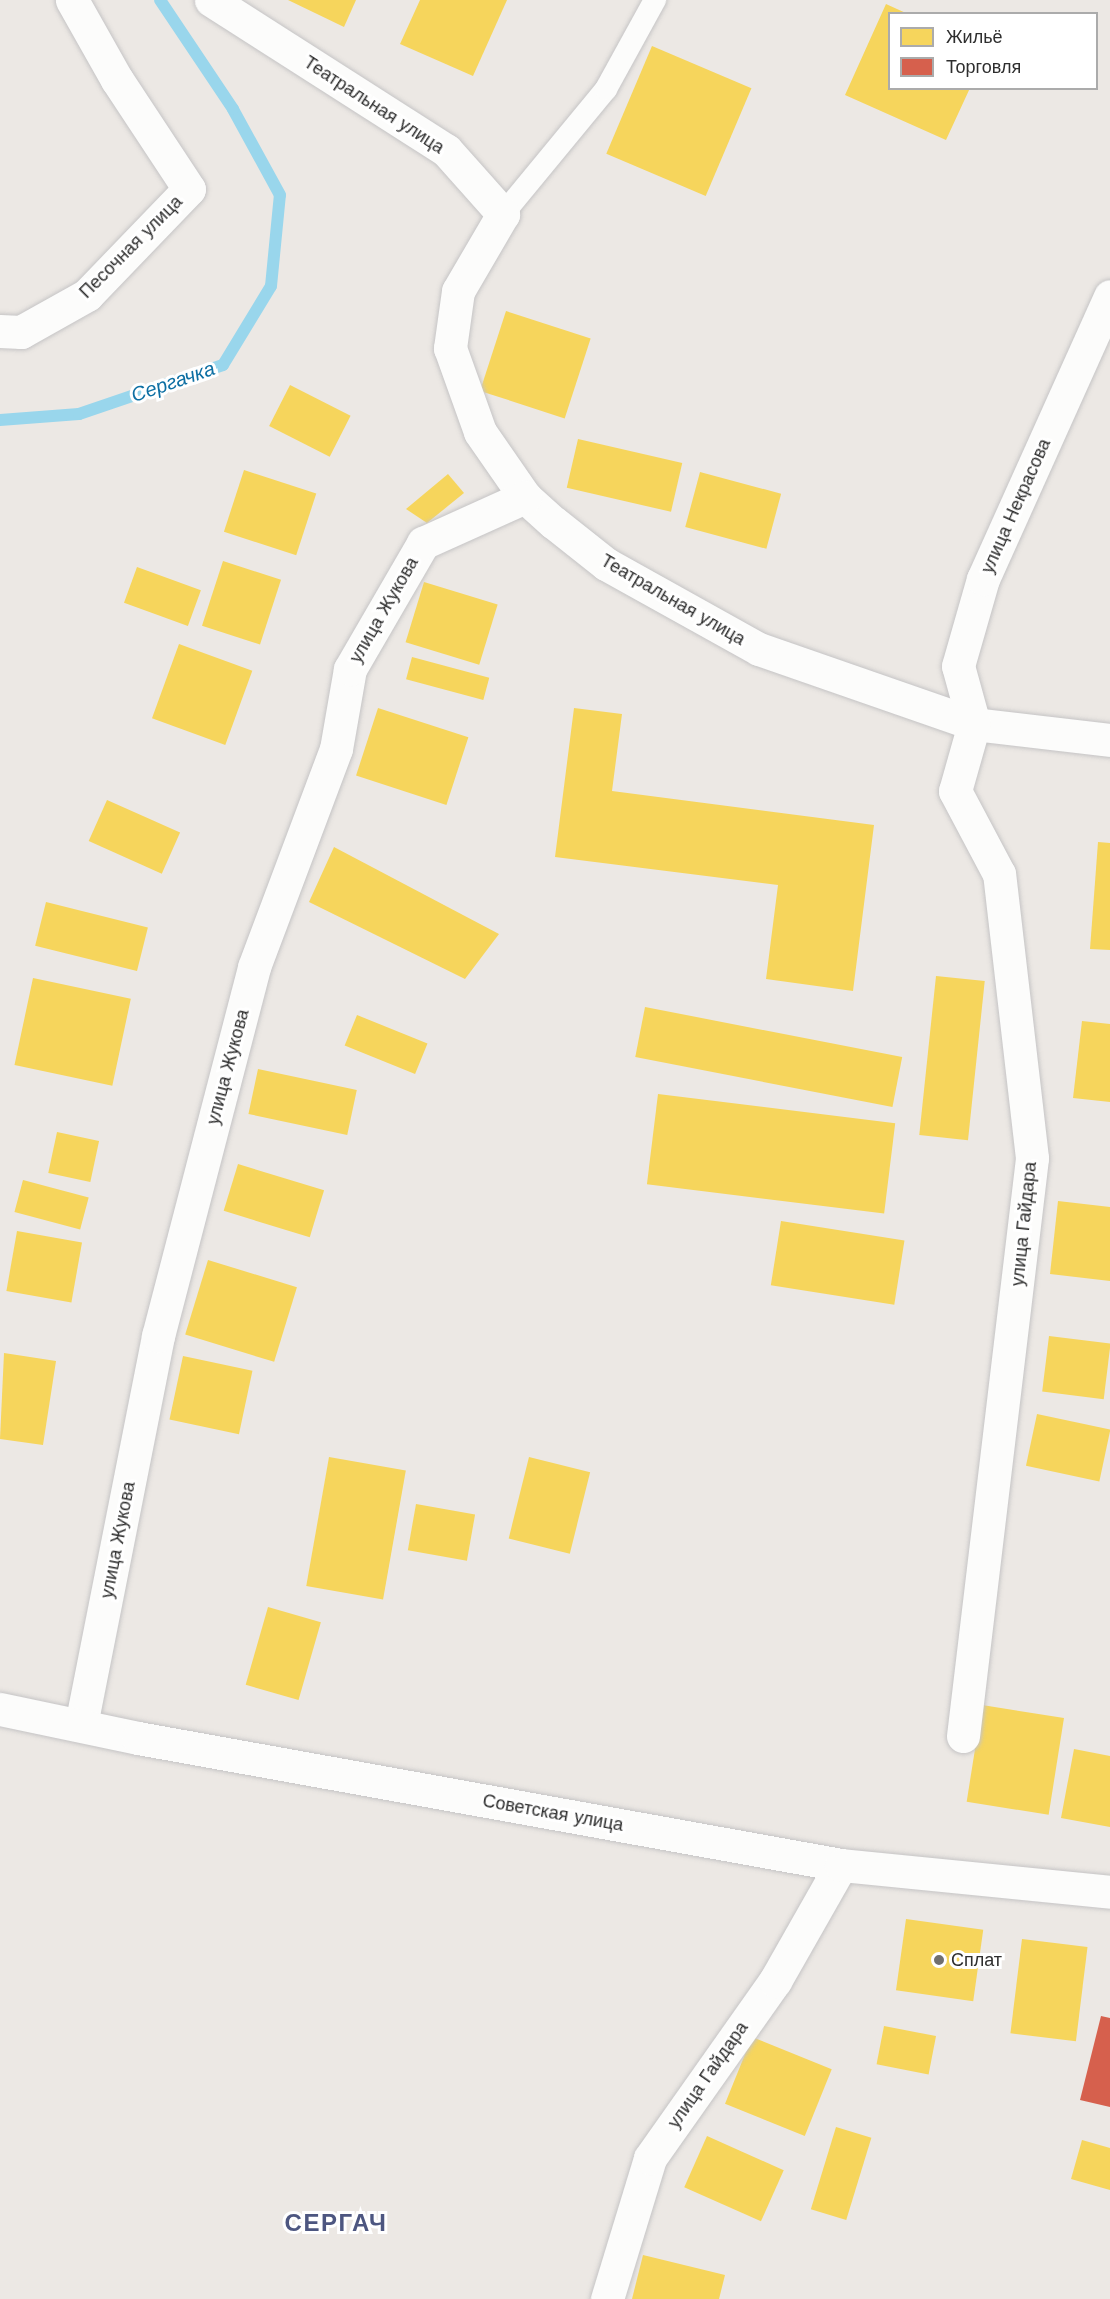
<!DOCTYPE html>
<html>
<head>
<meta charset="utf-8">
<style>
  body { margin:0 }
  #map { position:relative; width:1110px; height:2299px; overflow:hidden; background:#ece8e4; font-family:"Work Sans",sans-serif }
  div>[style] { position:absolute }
  .homes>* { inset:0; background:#f6d55c; transform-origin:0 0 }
  .shops>* { inset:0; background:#d6604d }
  .stream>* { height:12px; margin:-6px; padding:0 6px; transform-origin:6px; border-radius:6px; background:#99d6ec }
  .roads { filter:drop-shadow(0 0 2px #c5c4c5) drop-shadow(0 0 2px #c5c4c5) }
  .lane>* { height:22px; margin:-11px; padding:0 11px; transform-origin:11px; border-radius:11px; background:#fcfcfb }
  .street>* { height:33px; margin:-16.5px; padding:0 16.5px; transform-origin:16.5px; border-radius:16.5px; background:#fcfcfb }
  .secondary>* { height:33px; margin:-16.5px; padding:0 16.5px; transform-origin:16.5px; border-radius:16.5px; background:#fcfcfb }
  .dots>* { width:16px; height:16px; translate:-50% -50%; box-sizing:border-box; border:3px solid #fff; border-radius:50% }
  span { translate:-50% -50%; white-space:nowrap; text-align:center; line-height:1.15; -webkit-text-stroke:6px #fff; paint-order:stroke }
  .street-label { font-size:18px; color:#2e2e2e }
  .poi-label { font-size:18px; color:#2e2e2e }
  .left { translate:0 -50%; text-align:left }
  .water-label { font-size:20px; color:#0d6fa3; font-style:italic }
  .district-label { font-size:24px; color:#4d5680; font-weight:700; letter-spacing:1.5px }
  .legend { position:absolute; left:888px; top:12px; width:210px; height:78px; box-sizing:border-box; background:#fff; border:2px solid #ababab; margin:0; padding:8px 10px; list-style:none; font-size:18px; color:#2e2e2e }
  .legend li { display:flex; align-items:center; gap:12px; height:30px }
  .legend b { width:30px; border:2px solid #ababab }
</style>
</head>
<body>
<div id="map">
  <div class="homes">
    <i style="clip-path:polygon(288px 0,356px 0,344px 27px)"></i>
    <i style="clip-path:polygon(420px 0,507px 0,473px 76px,400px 44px)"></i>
    <i style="clip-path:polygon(886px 4px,908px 14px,890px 14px,890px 88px,970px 88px,946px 140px,845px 95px)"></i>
    <i style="left:652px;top:46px;width:108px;height:117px;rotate:23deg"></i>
    <i style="left:506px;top:311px;width:89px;height:84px;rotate:18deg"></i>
    <i style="left:290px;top:385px;width:68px;height:46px;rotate:27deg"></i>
    <i style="left:578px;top:439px;width:107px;height:50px;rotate:13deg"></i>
    <i style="left:244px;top:470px;width:76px;height:65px;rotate:18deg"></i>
    <i style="left:700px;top:472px;width:84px;height:57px;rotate:15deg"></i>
    <i style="clip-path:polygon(448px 474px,464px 493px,427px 523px,406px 509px)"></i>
    <i style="left:223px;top:561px;width:61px;height:68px;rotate:18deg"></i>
    <i style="left:137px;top:567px;width:68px;height:38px;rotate:20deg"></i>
    <i style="left:424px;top:582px;width:77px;height:63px;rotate:17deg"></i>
    <i style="left:179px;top:644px;width:78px;height:79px;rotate:20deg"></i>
    <i style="left:412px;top:657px;width:80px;height:23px;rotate:15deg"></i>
    <i style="left:378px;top:708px;width:95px;height:71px;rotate:18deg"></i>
    <i style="clip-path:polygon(574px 708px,622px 714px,612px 791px,874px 825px,853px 991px,766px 979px,778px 885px,555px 857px)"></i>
    <i style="left:107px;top:800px;width:80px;height:45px;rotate:24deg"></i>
    <i style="clip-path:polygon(1098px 842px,1110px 843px,1110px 950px,1090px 949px)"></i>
    <i style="clip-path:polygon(334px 847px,499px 934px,465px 979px,309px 902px)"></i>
    <i style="left:46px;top:902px;width:105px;height:45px;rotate:14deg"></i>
    <i style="left:936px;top:976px;width:49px;height:160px;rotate:6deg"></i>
    <i style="left:33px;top:978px;width:100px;height:89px;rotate:12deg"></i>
    <i style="left:645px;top:1007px;width:262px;height:51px;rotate:11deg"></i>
    <i style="left:357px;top:1015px;width:76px;height:33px;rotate:22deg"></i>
    <i style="clip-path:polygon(1082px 1021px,1110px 1024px,1110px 1102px,1073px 1098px)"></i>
    <i style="left:258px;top:1069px;width:101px;height:46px;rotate:12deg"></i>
    <i style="left:658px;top:1094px;width:239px;height:91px;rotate:7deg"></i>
    <i style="left:57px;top:1132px;width:43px;height:42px;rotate:12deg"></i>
    <i style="left:238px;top:1164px;width:90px;height:49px;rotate:17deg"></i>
    <i style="left:23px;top:1180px;width:68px;height:33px;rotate:15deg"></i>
    <i style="clip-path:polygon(1058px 1201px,1110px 1207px,1110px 1281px,1050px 1274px)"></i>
    <i style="left:781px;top:1221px;width:125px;height:65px;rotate:9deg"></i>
    <i style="left:17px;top:1231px;width:66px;height:61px;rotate:10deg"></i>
    <i style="left:208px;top:1260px;width:93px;height:78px;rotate:17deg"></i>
    <i style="left:1049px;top:1336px;width:62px;height:56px;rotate:7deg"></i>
    <i style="clip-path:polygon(4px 1353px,56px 1361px,43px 1445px,0 1439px)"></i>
    <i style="left:183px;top:1356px;width:71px;height:65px;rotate:12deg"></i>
    <i style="left:1037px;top:1414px;width:75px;height:53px;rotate:12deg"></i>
    <i style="left:329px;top:1457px;width:78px;height:131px;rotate:10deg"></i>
    <i style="left:529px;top:1457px;width:63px;height:84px;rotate:14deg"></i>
    <i style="left:416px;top:1504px;width:60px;height:47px;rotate:10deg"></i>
    <i style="left:268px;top:1607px;width:55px;height:81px;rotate:16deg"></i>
    <i style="left:982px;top:1705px;width:83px;height:98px;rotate:9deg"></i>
    <i style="clip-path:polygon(1074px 1749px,1110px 1756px,1110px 1827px,1061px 1818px)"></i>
    <i style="left:906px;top:1919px;width:78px;height:72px;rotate:8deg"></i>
    <i style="left:1022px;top:1939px;width:66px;height:95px;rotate:7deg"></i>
    <i style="left:884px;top:2026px;width:53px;height:39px;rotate:11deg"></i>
    <i style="left:752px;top:2037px;width:86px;height:72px;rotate:22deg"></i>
    <i style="left:836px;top:2127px;width:37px;height:86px;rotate:17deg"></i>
    <i style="left:707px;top:2136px;width:84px;height:56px;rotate:24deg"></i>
    <i style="clip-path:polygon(1082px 2140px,1110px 2148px,1110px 2190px,1071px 2179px)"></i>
    <i style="clip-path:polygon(643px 2255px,725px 2275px,719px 2299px,632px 2299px)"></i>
  </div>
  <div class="shops">
    <i style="clip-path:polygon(1101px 2016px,1110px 2018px,1110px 2107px,1080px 2100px)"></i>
  </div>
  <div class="stream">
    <i style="left:0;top:420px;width:79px;rotate:-4.3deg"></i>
    <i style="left:79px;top:414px;width:152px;rotate:-18.8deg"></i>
    <i style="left:223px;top:365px;width:92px;rotate:-58.7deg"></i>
    <i style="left:271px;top:286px;width:91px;rotate:-84.4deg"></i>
    <i style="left:280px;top:195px;width:98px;rotate:-118.7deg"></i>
    <i style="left:233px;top:109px;width:131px;rotate:-123.8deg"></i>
  </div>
  <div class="roads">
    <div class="lane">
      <i style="left:503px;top:214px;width:162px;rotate:-50.5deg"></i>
      <i style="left:606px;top:89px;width:102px;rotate:-61.2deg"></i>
    </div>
    <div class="street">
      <i style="left:211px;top:0;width:279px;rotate:32.6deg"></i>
      <i style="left:446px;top:150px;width:86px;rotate:48.3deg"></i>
      <i style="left:503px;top:214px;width:89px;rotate:120.3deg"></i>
      <i style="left:458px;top:291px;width:58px;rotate:98deg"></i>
      <i style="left:450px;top:348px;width:89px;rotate:70.3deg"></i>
      <i style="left:480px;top:432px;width:79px;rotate:55.3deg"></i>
      <i style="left:525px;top:497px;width:38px;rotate:42deg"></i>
      <i style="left:553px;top:522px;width:68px;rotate:38.4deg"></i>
      <i style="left:606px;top:564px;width:175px;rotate:29.1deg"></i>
      <i style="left:759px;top:649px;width:228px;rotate:19.2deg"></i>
      <i style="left:974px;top:724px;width:137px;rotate:6.7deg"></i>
      <i style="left:0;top:331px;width:21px;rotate:3deg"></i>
      <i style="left:21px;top:332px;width:76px;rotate:-29.3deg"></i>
      <i style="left:87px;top:295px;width:147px;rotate:-46.1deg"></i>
      <i style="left:189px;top:189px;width:131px;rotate:-123.4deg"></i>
      <i style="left:117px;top:80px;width:92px;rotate:-119.4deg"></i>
      <i style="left:81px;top:1725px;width:397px;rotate:-78.8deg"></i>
      <i style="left:158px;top:1336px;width:381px;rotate:-75.4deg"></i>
      <i style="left:254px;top:967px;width:233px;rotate:-69.4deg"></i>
      <i style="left:336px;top:749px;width:81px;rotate:-80.1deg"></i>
      <i style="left:350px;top:669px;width:146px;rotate:-59.9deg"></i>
      <i style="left:423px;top:543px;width:112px;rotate:-24.3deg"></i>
      <i style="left:963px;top:1736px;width:582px;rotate:-83.19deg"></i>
      <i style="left:1032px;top:1158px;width:286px;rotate:-96.6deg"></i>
      <i style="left:999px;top:874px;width:94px;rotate:-117.9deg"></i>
      <i style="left:955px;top:791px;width:70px;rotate:-74.2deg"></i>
      <i style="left:974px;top:724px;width:60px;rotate:-105.4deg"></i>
      <i style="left:958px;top:666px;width:91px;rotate:-74deg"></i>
      <i style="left:983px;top:579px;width:310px;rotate:-65.8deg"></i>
      <i style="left:607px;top:2299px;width:147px;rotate:-73deg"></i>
      <i style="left:650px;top:2158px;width:217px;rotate:-54.8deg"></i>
      <i style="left:775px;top:1981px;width:133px;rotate:-60.4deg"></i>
    </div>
    <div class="secondary">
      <i style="left:0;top:1709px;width:141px;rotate:11.9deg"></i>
      <i style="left:138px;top:1738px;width:714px;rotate:10.24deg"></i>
      <i style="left:841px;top:1865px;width:270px;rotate:5.7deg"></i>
    </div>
  </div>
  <div class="dots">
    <i style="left:939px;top:1960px;background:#706f6e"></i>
  </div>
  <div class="street-label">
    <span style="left:374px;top:105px;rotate:33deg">Театральная улица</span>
    <span style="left:131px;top:247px;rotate:-45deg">Песочная улица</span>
    <span style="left:1016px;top:506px;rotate:-66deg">улица Некрасова</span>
    <span style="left:673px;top:600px;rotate:30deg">Театральная улица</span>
    <span style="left:384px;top:610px;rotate:-60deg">улица Жукова</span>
    <span style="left:228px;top:1067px;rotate:-75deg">улица Жукова</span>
    <span style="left:1024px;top:1224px;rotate:-84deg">улица Гайдара</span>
    <span style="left:118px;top:1540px;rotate:-79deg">улица Жукова</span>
    <span style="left:553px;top:1813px;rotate:10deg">Советская улица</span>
    <span style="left:708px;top:2075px;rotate:-55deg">улица Гайдара</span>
  </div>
  <div class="poi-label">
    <span class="left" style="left:951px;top:1960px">Сплат</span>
  </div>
  <div class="water-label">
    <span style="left:173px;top:382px;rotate:-19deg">Сергачка</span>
  </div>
  <div class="district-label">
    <span style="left:336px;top:2224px">СЕРГАЧ</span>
  </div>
  <ul class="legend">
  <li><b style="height:16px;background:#f6d55c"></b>Жильё</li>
  <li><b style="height:16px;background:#d6604d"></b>Торговля</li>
  </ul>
</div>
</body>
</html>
